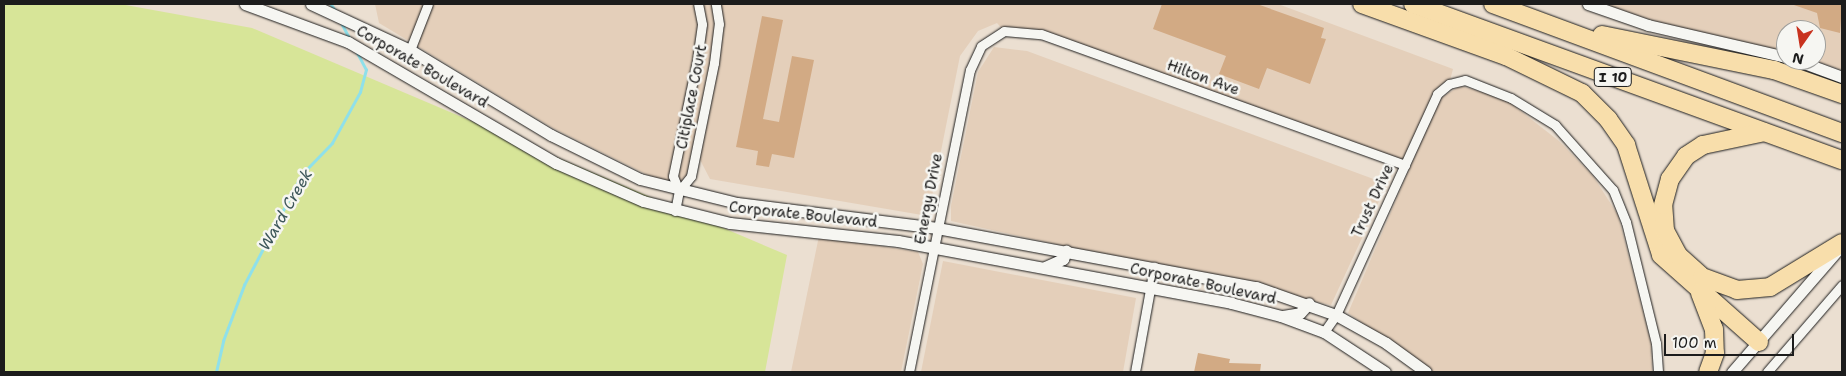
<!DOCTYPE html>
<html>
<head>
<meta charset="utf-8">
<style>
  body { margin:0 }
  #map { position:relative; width:1846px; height:376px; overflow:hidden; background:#ebdfd1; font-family:"Shantell Sans",sans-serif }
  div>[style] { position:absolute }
  .built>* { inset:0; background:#e4cfba }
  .green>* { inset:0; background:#d7e598 }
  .stream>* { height:2.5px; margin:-1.25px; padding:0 1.25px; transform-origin:1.25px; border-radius:1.25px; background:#8fe0ea }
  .building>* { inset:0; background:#d2aa84 }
  .roads { filter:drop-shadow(0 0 1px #1c1c1c) drop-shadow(0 0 1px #1c1c1c) }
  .minor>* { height:9px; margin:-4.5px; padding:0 4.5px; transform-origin:4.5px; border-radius:4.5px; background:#f6f6f2 }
  .tertiary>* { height:11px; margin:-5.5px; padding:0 5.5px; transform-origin:5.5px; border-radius:5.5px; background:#f6f6f2 }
  .motorway>* { height:18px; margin:-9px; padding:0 9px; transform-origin:9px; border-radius:9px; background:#f8deab }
  span { translate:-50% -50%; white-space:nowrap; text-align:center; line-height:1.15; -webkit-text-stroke:5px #f6f6f2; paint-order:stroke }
  .shield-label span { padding:1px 4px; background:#f6f6f2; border:1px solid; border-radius:4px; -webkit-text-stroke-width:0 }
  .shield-label { font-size:14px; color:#1c1c1c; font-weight:700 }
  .street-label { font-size:15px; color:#1c1c1c }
  .water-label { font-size:16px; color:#3e575a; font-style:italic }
  .frame { position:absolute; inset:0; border:5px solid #1c1c1c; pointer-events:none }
  .north { position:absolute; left:1776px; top:20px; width:50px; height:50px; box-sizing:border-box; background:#f6f6f2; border:1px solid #9f9f9c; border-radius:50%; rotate:193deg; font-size:14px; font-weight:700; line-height:20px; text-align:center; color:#1c1c1c }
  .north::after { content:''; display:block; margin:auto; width:18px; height:22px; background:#c8321e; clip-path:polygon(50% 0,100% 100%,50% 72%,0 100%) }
  .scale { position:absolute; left:1664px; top:334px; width:130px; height:22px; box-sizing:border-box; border:2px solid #1c1c1c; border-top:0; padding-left:6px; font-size:15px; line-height:18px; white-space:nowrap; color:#1c1c1c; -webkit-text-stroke:4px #f6f6f2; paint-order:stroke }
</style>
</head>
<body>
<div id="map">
  <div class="built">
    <i style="clip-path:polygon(375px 4px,1278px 4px,1453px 69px,1449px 84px,1437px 94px,1405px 165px,1041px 34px,1004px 31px,997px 23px,978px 31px,960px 56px,928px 216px,710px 179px,696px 152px,689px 188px,658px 180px,553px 128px,379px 23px)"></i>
    <i style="clip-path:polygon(1601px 4px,1842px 4px,1842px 70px,1812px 60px,1816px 60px,1816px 30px,1786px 30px,1786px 52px,1666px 25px)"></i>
    <i style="clip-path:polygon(994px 47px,1027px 51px,1387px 184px,1331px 305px,951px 221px,951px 206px,978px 72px)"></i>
    <i style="clip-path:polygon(1460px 86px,1504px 98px,1559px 141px,1593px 176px,1618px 215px,1651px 343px,1652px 372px,1433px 372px,1348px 313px,1439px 99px)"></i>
    <i style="clip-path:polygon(819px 236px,918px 252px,923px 264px,901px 372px,791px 372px)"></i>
    <i style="clip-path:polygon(943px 261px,1136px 298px,1123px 372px,921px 372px)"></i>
  </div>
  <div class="green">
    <i style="clip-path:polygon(4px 4px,120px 4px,252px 28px,787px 255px,765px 372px,4px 372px)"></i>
  </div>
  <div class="stream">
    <i style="left:331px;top:4px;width:7px;rotate:56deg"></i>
    <i style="left:341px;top:22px;width:17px;rotate:62deg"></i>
    <i style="left:216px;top:372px;width:32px;rotate:-77deg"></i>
    <i style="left:223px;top:341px;width:60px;rotate:-69.4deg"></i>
    <i style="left:244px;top:285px;width:125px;rotate:-62.4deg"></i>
    <i style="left:302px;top:174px;width:43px;rotate:-45.9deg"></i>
    <i style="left:332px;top:143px;width:58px;rotate:-61.2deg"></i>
    <i style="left:360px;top:92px;width:23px;rotate:-75deg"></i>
    <i style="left:366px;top:70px;width:19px;rotate:-118deg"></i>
  </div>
  <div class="building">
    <i style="clip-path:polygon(1162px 4px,1257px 4px,1324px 28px,1321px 38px,1326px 39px,1310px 84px,1267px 68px,1259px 89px,1219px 74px,1226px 56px,1153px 29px)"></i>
    <i style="clip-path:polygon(1791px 4px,1842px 4px,1840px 33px,1820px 28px,1817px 13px)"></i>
    <i style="clip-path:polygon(762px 16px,783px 20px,763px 119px,779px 122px,792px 56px,814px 60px,794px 158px,772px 154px,769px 167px,756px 165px,758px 151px,736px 147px)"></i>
    <i style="clip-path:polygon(1198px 353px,1230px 359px,1229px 363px,1261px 364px,1260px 372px,1194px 372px)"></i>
  </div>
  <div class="roads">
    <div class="minor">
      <i style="left:410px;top:50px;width:49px;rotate:-68.6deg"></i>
      <i style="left:679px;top:191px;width:16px;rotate:-112deg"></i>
      <i style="left:673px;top:176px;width:118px;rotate:-78.3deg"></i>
      <i style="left:697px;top:60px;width:36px;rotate:-82deg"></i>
      <i style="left:702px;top:24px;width:20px;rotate:-101deg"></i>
      <i style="left:675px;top:211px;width:20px;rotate:-79deg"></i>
      <i style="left:679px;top:191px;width:19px;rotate:-51deg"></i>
      <i style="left:691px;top:176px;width:115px;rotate:-78.5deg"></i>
      <i style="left:714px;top:63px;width:39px;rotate:-83deg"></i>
      <i style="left:719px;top:24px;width:20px;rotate:-99deg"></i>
      <i style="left:1324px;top:332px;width:21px;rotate:-55deg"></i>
      <i style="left:1336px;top:315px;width:243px;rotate:-65.4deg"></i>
      <i style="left:1437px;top:94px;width:16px;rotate:-40deg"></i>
      <i style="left:1449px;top:84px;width:16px;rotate:-14deg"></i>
      <i style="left:1465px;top:80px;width:49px;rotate:21.4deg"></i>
      <i style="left:1511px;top:98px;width:52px;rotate:31.5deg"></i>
      <i style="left:1555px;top:125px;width:87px;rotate:48.3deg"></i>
      <i style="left:1613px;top:190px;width:35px;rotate:68deg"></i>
      <i style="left:1626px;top:222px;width:125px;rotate:76.1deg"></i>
      <i style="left:1656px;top:343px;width:29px;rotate:86deg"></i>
      <i style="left:909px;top:372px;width:308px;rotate:-78.6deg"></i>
      <i style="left:970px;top:70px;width:26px;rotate:-65deg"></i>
      <i style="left:981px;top:46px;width:27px;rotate:-33deg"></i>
      <i style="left:1004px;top:31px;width:37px;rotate:5deg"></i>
      <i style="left:1041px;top:34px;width:387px;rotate:19.8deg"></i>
      <i style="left:1135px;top:372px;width:107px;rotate:-79.7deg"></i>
      <i style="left:1767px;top:372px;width:115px;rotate:-49.2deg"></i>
    </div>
    <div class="tertiary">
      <i style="left:245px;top:4px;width:110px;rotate:20.3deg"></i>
      <i style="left:348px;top:42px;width:241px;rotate:30.2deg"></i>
      <i style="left:556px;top:163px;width:95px;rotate:23.6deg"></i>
      <i style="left:643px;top:201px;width:90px;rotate:14.2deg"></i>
      <i style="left:730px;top:223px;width:169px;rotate:6.1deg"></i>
      <i style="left:898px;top:241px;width:339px;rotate:10.5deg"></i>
      <i style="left:1231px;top:303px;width:52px;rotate:14.6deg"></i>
      <i style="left:1281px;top:316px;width:46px;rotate:20.4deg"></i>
      <i style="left:1324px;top:332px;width:73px;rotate:33.3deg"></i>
      <i style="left:311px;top:4px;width:109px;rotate:24.9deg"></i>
      <i style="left:410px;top:50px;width:165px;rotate:31.1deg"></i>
      <i style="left:551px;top:135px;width:99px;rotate:26.3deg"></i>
      <i style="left:640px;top:179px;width:100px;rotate:13.9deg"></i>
      <i style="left:737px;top:203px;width:202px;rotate:7.1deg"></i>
      <i style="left:937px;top:228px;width:324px;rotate:10.5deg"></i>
      <i style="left:1256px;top:287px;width:85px;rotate:19.3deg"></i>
      <i style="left:1336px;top:315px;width:57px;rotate:29.2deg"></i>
      <i style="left:1386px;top:343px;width:49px;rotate:35.9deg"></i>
      <i style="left:1588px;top:4px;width:64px;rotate:19.3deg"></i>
      <i style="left:1648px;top:25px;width:142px;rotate:13.1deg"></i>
      <i style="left:1796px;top:60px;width:49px;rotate:20.3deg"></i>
      <i style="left:1045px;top:267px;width:20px;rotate:-24deg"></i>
      <i style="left:1063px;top:259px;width:9px;rotate:-69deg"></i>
      <i style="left:1283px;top:316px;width:17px;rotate:-10deg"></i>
      <i style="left:1300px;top:313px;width:13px;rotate:-48deg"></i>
      <i style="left:1732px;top:372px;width:159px;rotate:-49.1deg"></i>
    </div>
    <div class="motorway">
      <i style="left:1362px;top:4px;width:153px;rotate:19.9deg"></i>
      <i style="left:1506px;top:56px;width:85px;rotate:26deg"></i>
      <i style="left:1582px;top:93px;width:37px;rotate:45deg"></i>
      <i style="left:1608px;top:119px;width:32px;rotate:55deg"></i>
      <i style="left:1626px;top:145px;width:115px;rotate:72.3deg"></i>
      <i style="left:1661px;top:255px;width:131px;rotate:41.6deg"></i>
      <i style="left:1413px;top:4px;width:456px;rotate:20deg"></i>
      <i style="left:1493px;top:4px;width:372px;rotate:20.3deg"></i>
      <i style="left:1602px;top:35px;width:176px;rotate:11.5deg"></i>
      <i style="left:1774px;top:70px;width:72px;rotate:19.4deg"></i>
      <i style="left:1700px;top:275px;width:30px;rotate:-138deg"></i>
      <i style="left:1678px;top:255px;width:27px;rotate:-118deg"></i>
      <i style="left:1665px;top:231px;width:26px;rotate:-94deg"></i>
      <i style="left:1663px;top:205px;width:27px;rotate:-75deg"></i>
      <i style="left:1670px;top:179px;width:28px;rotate:-55deg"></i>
      <i style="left:1686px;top:156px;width:20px;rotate:-33deg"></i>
      <i style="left:1703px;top:145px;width:62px;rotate:-12deg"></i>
      <i style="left:1702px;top:277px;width:37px;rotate:20deg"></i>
      <i style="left:1737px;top:290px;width:33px;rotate:-5deg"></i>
      <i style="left:1770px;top:287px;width:84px;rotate:-31.4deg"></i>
      <i style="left:1700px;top:293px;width:39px;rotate:69deg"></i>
      <i style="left:1714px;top:329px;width:24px;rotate:88deg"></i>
      <i style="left:1715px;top:353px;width:20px;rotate:110deg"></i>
    </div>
  </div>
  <div class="shield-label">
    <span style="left:1613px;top:77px">I 10</span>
  </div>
  <div class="street-label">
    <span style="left:422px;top:67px;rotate:30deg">Corporate Boulevard</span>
    <span style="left:1203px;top:78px;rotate:20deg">Hilton Ave</span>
    <span style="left:692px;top:97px;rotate:-79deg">Citiplace Court</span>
    <span style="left:929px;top:199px;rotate:-79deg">Energy Drive</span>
    <span style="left:1373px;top:201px;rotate:-65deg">Trust Drive</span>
    <span style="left:803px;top:215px;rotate:6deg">Corporate Boulevard</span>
    <span style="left:1203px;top:284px;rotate:12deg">Corporate Boulevard</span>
  </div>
  <div class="water-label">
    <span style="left:286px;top:210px;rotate:-60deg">Ward Creek</span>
  </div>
  <div class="frame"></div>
  <div class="north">N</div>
  <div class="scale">100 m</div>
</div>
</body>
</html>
